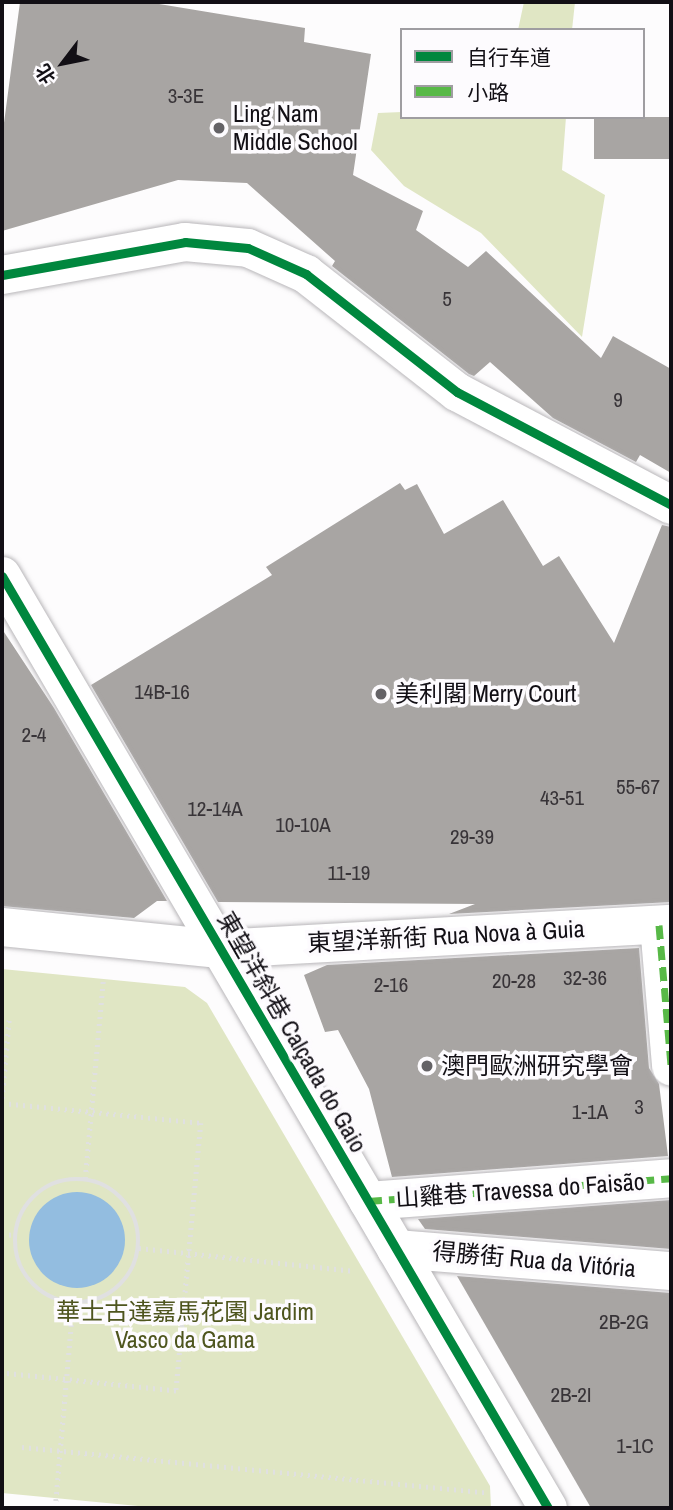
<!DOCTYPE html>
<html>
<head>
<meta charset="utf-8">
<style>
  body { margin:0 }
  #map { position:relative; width:673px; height:1510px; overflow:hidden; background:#fdfcfd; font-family:"Archivo Narrow","Noto Sans SC",sans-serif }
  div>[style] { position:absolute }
  .green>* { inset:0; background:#e0e6c4 }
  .water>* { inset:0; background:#93bde0 }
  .round { border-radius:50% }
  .building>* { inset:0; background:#a8a5a3; transform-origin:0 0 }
  .path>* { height:4.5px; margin-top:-2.25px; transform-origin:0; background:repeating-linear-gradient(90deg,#e0e0e1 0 2px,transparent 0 7px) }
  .path>.ring { margin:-2.25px; padding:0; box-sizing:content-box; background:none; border:4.5px solid #e0e0e1; border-radius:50% }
  .roads { filter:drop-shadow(0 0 2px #b9b7ba) drop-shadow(0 0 2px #b9b7ba) }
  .street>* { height:38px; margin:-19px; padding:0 19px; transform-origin:19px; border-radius:19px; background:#fff }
  .quiet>* { height:7px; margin-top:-3.5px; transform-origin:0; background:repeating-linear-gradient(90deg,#58b947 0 14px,transparent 0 21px) }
  .cycleway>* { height:9px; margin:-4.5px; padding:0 4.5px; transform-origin:4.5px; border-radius:4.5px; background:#00873e }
  .dots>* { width:19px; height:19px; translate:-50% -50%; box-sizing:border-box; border:4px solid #fdfbfe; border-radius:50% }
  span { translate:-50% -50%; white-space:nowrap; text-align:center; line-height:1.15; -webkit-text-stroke:7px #fdfbfe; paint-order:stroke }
  .number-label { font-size:21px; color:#383438 }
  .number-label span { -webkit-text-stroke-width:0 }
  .poi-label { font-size:24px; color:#120f15 }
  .left { translate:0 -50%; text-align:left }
  .street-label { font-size:24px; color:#120f15 }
  .park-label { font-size:24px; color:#4e551e }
  .frame { position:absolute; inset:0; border:4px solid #120f15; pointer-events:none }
  .legend { position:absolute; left:400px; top:28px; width:245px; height:91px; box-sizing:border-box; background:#fdfbfe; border:2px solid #9f9da1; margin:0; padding:9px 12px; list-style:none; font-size:21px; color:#120f15 }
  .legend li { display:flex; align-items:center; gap:14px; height:35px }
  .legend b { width:35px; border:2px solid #9f9da1 }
  .north { position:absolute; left:28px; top:28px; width:70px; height:70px; -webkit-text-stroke:5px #fdfbfe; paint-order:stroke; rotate:238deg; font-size:19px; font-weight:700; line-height:28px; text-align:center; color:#120f15 }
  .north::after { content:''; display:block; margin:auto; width:24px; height:32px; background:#120f15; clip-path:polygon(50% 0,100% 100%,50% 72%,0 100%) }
</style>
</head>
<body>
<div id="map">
  <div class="green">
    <i style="clip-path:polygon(524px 2px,575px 2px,572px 30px,518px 30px)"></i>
    <i style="clip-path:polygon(402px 112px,402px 117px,566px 117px,562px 170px,605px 195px,582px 337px,481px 233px,404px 186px,371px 150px,378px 113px)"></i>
    <i style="clip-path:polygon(2px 969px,185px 987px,207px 1003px,490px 1486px,491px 1508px,159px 1508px,2px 1493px)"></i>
  </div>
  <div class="water">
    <i class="round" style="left:29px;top:1192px;width:96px;height:96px"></i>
  </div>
  <div class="building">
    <i style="clip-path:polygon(20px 2px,147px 2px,305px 28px,304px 42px,371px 54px,353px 175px,423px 211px,416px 230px,468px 267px,486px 251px,601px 358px,613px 336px,671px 369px,671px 473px,640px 455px,636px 462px,553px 418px,490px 362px,474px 376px,469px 374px,332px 266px,335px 261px,247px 183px,178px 180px,2px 231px,2px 138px)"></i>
    <i style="left:594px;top:117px;width:77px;height:42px"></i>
    <i style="clip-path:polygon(400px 483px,405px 490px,417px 484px,444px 534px,503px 500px,543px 566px,559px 556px,614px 643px,662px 525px,671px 527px,671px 902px,449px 914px,475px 904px,218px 902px,91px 685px,272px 575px,266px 567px)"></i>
    <i style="clip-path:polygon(2px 629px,54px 708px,167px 901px,157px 901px,134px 918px,2px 906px)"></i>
    <i style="clip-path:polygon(639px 948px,649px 1068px,659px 1084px,668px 1156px,392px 1177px,369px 1089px,338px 1030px,325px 1032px,304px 975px,327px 965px)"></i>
    <i style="clip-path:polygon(671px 1200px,671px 1249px,425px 1229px,418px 1219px)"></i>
    <i style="clip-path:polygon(457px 1276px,671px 1293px,671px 1508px,591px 1508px)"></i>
  </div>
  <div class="path">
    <i style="left:2px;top:1099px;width:80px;rotate:-85deg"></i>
    <i style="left:2px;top:1103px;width:200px;rotate:5.7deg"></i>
    <i style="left:201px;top:1123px;width:269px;rotate:95.3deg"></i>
    <i style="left:176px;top:1391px;width:175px;rotate:-174.1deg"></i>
    <i style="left:85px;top:1179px;width:199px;rotate:-84.8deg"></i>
    <i class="ring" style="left:15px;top:1179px;width:119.5px;height:119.5px"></i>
    <i style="left:2px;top:1234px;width:13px;rotate:4deg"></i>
    <i style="left:139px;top:1248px;width:217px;rotate:6.1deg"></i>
    <i style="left:22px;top:1447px;width:465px;rotate:5.6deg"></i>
    <i style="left:55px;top:1508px;width:205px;rotate:-85deg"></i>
  </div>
  <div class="roads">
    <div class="street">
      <i style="left:2px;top:275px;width:186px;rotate:-10.2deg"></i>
      <i style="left:185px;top:242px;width:63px;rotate:5.4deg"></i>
      <i style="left:248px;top:248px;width:64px;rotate:24.1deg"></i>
      <i style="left:306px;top:274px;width:192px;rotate:38deg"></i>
      <i style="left:457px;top:392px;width:242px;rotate:27.8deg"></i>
      <i style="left:2px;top:576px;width:1080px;rotate:59.64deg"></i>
      <i style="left:659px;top:925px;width:142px;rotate:85.1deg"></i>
      <i style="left:2px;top:927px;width:219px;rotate:5.8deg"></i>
      <i style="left:220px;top:949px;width:452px;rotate:-3.2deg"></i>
      <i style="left:368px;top:1201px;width:304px;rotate:-4.3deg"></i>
      <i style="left:396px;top:1249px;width:276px;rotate:4.6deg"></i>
    </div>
  </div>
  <div class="quiet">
    <i style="left:659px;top:925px;width:142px;rotate:85.1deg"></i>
    <i style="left:368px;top:1201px;width:304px;rotate:-4.3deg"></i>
  </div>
  <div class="cycleway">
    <i style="left:2px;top:275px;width:186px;rotate:-10.2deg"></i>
    <i style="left:185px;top:242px;width:63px;rotate:5.4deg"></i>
    <i style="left:248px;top:248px;width:64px;rotate:24.1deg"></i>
    <i style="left:306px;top:274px;width:192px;rotate:38deg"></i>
    <i style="left:457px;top:392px;width:242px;rotate:27.8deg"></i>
    <i style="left:2px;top:576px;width:1080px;rotate:59.64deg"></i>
  </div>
  <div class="dots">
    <i style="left:219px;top:128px;background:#646266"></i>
    <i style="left:381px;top:694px;background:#646266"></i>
    <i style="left:427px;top:1066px;background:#646266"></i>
  </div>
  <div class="number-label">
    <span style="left:186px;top:96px">3-3E</span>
    <span style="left:447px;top:299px">5</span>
    <span style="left:618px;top:400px">9</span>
    <span style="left:162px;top:692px">14B-16</span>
    <span style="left:34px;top:735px">2-4</span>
    <span style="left:638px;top:787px">55-67</span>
    <span style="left:562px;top:798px">43-51</span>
    <span style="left:215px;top:809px">12-14A</span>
    <span style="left:303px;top:825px">10-10A</span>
    <span style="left:472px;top:837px">29-39</span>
    <span style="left:349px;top:873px">11-19</span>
    <span style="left:585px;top:978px">32-36</span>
    <span style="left:514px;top:981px">20-28</span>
    <span style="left:391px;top:985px">2-16</span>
    <span style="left:639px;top:1107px">3</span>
    <span style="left:590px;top:1112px">1-1A</span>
    <span style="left:624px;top:1322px">2B-2G</span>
    <span style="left:571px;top:1395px">2B-2I</span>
    <span style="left:635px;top:1446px">1-1C</span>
  </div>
  <div class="poi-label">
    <span class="left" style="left:233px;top:128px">Ling Nam<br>Middle School</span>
    <span class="left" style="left:395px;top:694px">美利閣 Merry Court</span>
    <span class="left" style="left:441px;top:1066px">澳門歐洲研究學會</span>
  </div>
  <div class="street-label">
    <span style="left:446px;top:936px;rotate:-3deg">東望洋新街 Rua Nova à Guia</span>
    <span style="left:292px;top:1032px;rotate:60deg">東望洋斜巷 Calçada do Gaio</span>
    <span style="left:520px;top:1190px;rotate:-4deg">山雞巷 Travessa do Faisão</span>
    <span style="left:534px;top:1260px;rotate:5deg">得勝街 Rua da Vitória</span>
  </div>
  <div class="park-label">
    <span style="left:185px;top:1326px">華士古達嘉馬花園 Jardim<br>Vasco da Gama</span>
  </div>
  <div class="frame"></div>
  <ul class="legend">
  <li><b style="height:9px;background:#00873e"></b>自行车道</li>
  <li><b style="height:9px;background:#58b947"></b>小路</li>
  </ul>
  <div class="north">北</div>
</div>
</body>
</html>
